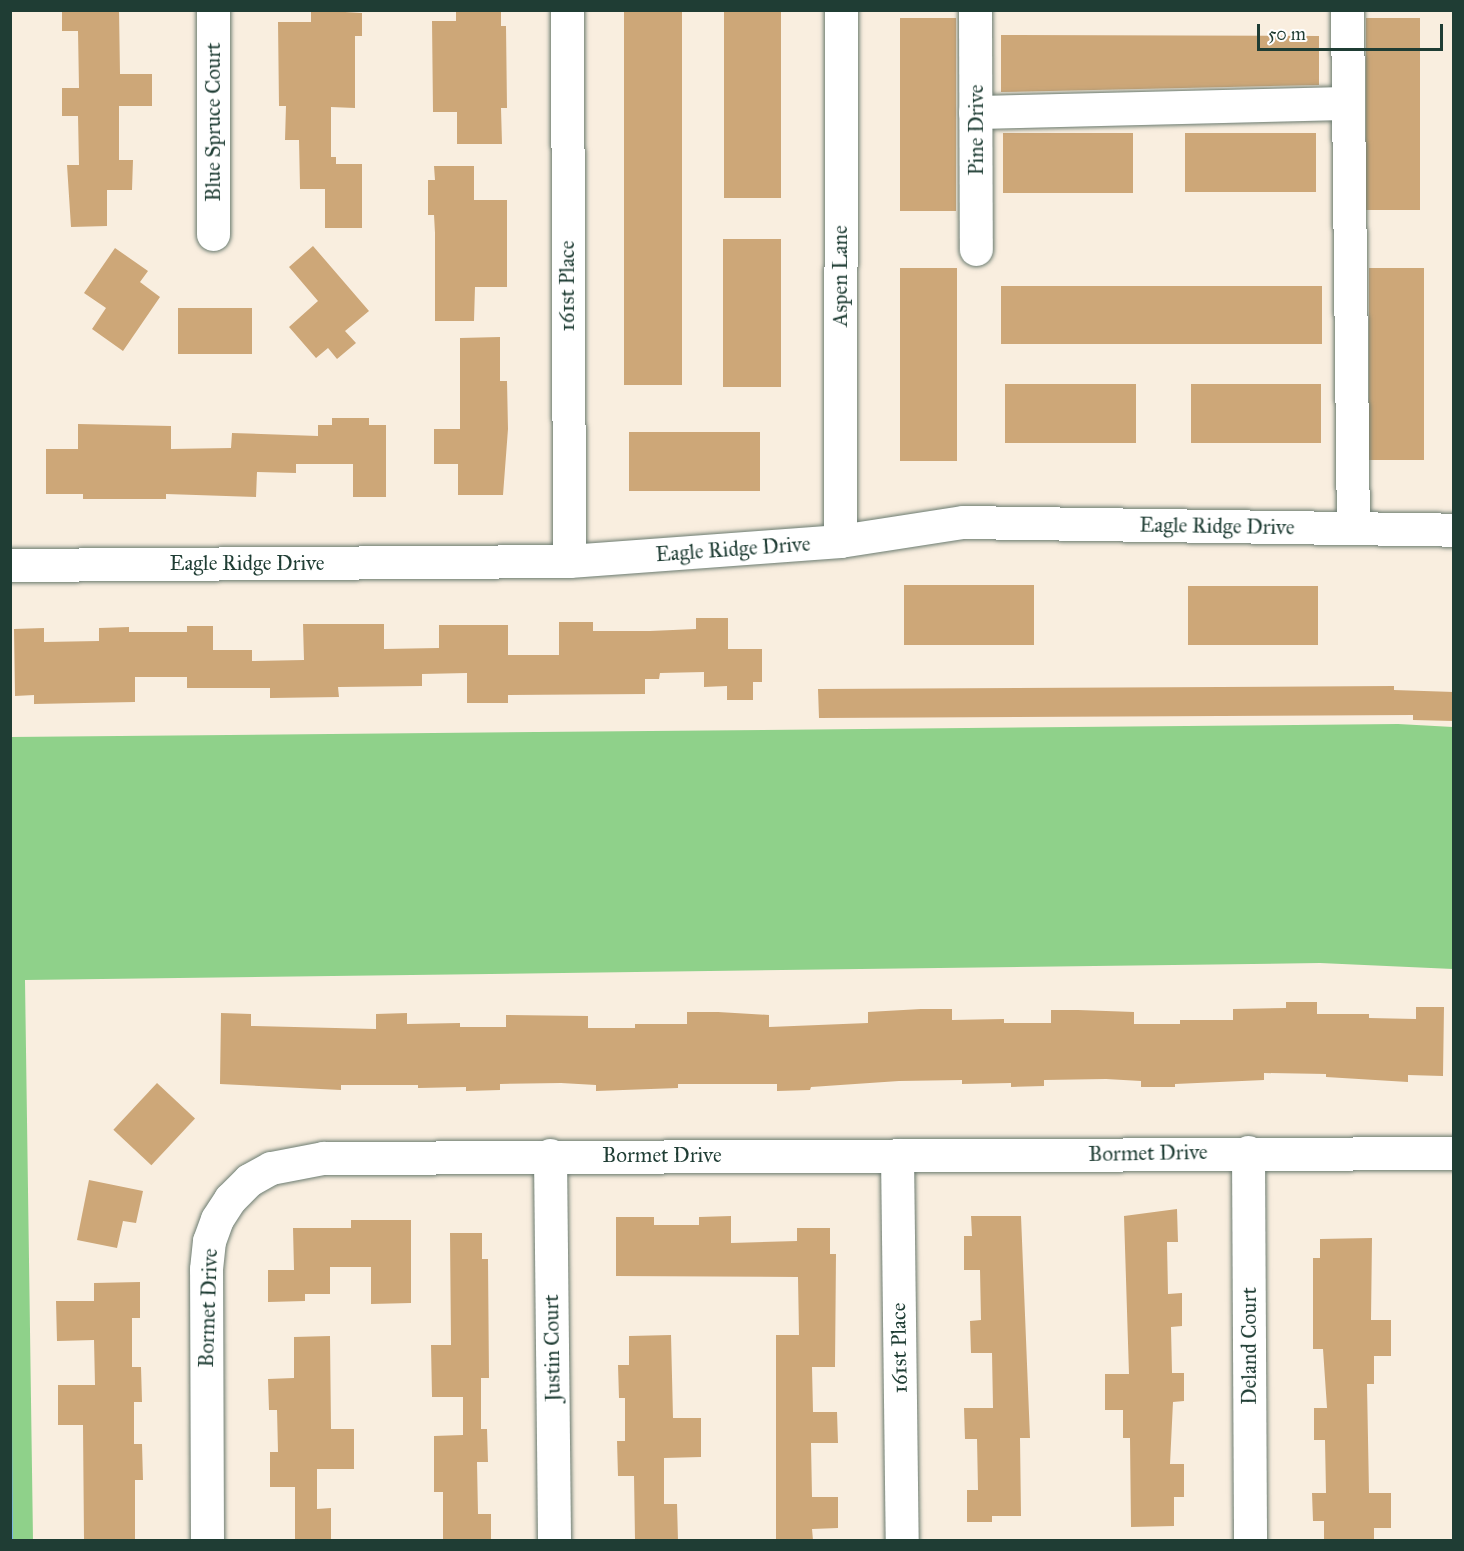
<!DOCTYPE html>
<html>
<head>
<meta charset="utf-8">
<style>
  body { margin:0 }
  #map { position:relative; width:1464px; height:1551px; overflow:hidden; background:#f9eedf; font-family:"IM FELL Great Primer",serif }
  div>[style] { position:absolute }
  .green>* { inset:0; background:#8fd18a }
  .water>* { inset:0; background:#7ab5ec }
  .building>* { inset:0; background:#cda778; transform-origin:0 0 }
  .roads { filter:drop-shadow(0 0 2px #6b7b70) drop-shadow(0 0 2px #6b7b70) }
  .minor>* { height:33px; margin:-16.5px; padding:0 16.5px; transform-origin:16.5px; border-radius:16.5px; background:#fff }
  span { translate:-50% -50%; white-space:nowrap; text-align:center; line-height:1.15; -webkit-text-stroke:6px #fff; paint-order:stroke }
  .street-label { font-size:21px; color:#1f3d34 }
  .frame { position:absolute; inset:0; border:12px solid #1f3d34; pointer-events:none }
  .scale { position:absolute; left:1257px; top:24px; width:186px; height:27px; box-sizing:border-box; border:3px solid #1f3d34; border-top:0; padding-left:8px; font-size:18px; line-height:21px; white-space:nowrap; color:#1f3d34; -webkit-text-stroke:4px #fff; paint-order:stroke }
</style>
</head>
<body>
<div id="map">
  <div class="green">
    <i style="clip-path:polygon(1398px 724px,1453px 727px,1453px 969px,1320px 963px,25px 980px,33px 1540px,11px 1540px,10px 737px)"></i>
  </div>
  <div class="water">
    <i style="clip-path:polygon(11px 1308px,13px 1540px,10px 1540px)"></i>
  </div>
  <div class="building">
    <i style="clip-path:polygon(62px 10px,119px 10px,120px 74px,152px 74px,152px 106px,119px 106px,119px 160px,133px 160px,132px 190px,107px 190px,107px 226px,71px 227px,67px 165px,79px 165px,78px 116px,62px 116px,62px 88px,79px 88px,78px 31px,62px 31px)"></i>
    <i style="clip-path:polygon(311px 10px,362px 13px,362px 36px,355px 36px,355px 108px,331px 107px,331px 157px,336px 157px,336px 164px,362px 164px,362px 228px,325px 228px,325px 189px,300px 189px,299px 140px,285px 140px,286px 106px,279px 106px,278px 22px,311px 22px)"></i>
    <i style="clip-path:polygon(456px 10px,501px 10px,501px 26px,506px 26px,507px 108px,501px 108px,502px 144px,457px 144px,457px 112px,433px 112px,432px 21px,456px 21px)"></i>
    <i style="left:624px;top:10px;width:58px;height:375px"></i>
    <i style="left:724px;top:10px;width:57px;height:188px"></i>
    <i style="left:900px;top:18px;width:56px;height:193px"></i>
    <i style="left:1366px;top:18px;width:54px;height:192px"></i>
    <i style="clip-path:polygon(1001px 35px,1319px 36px,1319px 85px,1001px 92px)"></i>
    <i style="left:1133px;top:133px;width:60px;height:130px;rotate:90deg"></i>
    <i style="left:1316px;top:133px;width:59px;height:131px;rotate:90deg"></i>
    <i style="clip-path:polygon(434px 166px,474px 166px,474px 200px,507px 200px,507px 287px,475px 287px,474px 321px,435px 321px,435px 233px,434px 215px,428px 215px,428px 180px,435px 180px)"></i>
    <i style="left:723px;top:239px;width:58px;height:148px"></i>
    <i style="clip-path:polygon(313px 246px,369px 311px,345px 331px,356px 343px,337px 359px,328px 348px,316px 358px,289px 327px,318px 301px,289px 267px)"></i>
    <i style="clip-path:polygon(115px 248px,148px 271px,140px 282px,160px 297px,123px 351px,92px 329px,106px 308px,84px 293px)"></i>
    <i style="left:900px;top:268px;width:57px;height:193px"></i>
    <i style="left:1424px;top:268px;width:192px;height:55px;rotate:90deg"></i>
    <i style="left:1001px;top:286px;width:321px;height:58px"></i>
    <i style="left:252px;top:308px;width:46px;height:74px;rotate:90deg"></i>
    <i style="clip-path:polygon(500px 337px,500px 381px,507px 381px,508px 429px,503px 495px,458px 495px,458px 464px,434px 464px,434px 429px,460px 429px,460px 338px)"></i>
    <i style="left:1005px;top:384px;width:131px;height:59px"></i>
    <i style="left:1191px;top:384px;width:130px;height:59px"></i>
    <i style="clip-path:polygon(332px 418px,369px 418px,369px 425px,386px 425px,386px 497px,353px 497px,353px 464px,296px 464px,296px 473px,257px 472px,256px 497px,166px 494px,166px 499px,83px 499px,83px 494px,46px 494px,46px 449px,78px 449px,78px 424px,171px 426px,171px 449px,231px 448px,232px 433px,318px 436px,318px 425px,332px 425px)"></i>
    <i style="left:760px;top:432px;width:59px;height:131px;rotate:90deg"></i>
    <i style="left:1034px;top:585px;width:60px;height:130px;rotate:90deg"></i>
    <i style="left:1188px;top:586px;width:130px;height:59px"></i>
    <i style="clip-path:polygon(696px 618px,728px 618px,728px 649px,762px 649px,762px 682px,753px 682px,753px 700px,727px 700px,727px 686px,704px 687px,704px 672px,660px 673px,659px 679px,645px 679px,645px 694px,508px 695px,508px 703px,467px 703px,467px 673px,422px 674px,422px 686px,338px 687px,339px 697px,270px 698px,270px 688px,187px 688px,187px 677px,135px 677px,135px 702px,34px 704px,34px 695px,15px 696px,14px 629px,44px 628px,44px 642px,99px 641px,99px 628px,129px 627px,129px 632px,187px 632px,187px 626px,213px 626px,213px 650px,252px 650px,252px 661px,304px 660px,303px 624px,384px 624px,384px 649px,439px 648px,439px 625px,508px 625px,508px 655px,559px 655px,559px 622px,593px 622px,593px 631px,650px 631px,696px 629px)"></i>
    <i style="clip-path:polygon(1394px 686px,1394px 690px,1454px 692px,1454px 721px,1413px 720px,1413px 715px,819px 718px,818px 689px)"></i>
    <i style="clip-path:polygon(1286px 1002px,1317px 1002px,1317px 1014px,1369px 1014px,1369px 1018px,1416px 1019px,1416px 1007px,1444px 1007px,1443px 1076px,1408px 1075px,1408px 1082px,1326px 1077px,1326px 1074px,1264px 1073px,1264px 1080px,1175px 1084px,1175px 1087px,1141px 1087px,1141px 1081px,1106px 1079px,1044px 1080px,1044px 1086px,1011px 1087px,1011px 1083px,962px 1084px,962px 1080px,899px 1081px,811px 1087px,810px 1090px,777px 1091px,777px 1084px,678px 1084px,678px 1088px,596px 1091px,596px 1085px,561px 1083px,500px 1084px,500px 1090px,466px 1091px,466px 1087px,418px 1088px,418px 1085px,341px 1085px,341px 1090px,220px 1084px,221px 1013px,251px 1014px,251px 1026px,376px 1029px,376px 1014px,407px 1013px,407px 1024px,460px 1023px,460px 1027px,506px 1027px,506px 1015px,588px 1016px,588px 1028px,635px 1028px,635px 1024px,687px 1024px,687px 1012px,718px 1012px,769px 1015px,769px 1027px,868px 1023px,868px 1012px,921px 1009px,952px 1009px,952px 1020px,1004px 1019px,1004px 1023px,1051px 1023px,1051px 1010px,1078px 1010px,1134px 1012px,1134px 1024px,1180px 1024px,1180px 1020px,1233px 1020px,1233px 1009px,1286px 1008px)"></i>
    <i style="left:157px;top:1083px;width:52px;height:64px;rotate:43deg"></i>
    <i style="clip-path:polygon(89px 1180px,143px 1191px,136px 1223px,123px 1221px,117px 1248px,77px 1240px)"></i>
    <i style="clip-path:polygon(1177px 1209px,1178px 1242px,1167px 1242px,1168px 1294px,1182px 1293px,1182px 1326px,1171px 1327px,1172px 1373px,1184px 1373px,1184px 1401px,1173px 1402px,1170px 1464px,1184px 1464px,1184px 1497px,1174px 1497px,1174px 1526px,1131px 1527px,1130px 1438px,1123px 1438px,1123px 1410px,1105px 1410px,1105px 1374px,1129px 1374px,1124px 1216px)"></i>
    <i style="clip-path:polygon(731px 1216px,731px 1243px,797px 1241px,797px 1228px,830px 1228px,830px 1254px,836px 1254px,835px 1367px,812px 1367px,813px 1412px,837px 1412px,838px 1443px,811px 1443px,812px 1497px,838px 1497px,838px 1528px,812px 1529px,813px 1540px,776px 1540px,776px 1335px,799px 1335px,798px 1277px,616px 1276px,616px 1217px,654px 1217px,654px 1225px,699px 1225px,699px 1217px)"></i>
    <i style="clip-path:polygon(971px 1216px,1021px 1216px,1030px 1438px,1020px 1438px,1021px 1516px,992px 1516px,992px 1522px,967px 1522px,967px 1490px,978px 1490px,977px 1439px,965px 1439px,964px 1408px,993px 1408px,992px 1353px,971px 1353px,970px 1321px,981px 1320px,980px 1270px,964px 1270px,964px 1236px,972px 1236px)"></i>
    <i style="clip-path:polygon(351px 1220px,411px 1220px,411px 1303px,371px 1304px,371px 1267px,330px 1267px,330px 1294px,305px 1294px,305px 1301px,268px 1302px,268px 1270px,294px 1270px,293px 1228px,351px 1228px)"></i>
    <i style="clip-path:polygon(450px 1233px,482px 1233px,482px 1259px,488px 1259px,489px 1378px,481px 1378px,481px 1429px,487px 1429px,488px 1462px,477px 1462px,478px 1514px,491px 1514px,491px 1540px,443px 1540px,443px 1492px,434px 1492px,434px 1436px,463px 1435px,463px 1397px,432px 1397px,431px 1345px,451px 1345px)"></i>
    <i style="clip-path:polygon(1372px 1238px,1371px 1320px,1391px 1320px,1391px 1356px,1374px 1356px,1374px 1384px,1367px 1384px,1369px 1493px,1391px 1493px,1391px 1528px,1374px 1528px,1374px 1540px,1324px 1540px,1324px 1521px,1313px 1521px,1312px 1493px,1326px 1493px,1325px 1440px,1314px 1440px,1314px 1408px,1327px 1408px,1323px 1349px,1313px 1349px,1313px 1258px,1320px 1258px,1320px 1239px)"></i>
    <i style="clip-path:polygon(140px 1282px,140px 1318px,132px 1318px,132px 1367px,141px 1367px,142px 1402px,134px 1402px,134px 1444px,142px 1444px,143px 1480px,135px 1480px,135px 1540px,84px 1540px,83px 1425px,58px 1425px,58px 1385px,95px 1385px,94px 1340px,57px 1341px,56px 1301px,94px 1301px,94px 1283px)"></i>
    <i style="clip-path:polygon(671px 1335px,673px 1418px,701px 1418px,701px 1457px,664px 1458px,664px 1504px,677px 1504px,678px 1540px,635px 1540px,634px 1476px,618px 1476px,617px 1441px,625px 1441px,625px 1398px,619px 1398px,618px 1365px,629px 1365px,629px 1336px)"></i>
    <i style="clip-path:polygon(330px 1336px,331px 1429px,354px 1429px,354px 1469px,317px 1469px,317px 1509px,331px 1508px,331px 1540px,295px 1540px,295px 1487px,270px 1487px,270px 1452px,278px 1452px,277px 1410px,269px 1410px,268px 1379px,294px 1378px,294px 1337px)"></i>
  </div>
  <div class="roads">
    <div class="minor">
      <i style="left:567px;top:10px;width:551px;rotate:89.79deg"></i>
      <i style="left:975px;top:10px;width:239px;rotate:89.8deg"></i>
      <i style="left:1347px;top:10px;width:518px;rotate:89.34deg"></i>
      <i style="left:975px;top:112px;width:373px;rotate:-1.4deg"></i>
      <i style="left:213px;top:234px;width:224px;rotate:-90deg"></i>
      <i style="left:840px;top:541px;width:531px;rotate:-89.89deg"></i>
      <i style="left:10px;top:565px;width:559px;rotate:-0.41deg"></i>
      <i style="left:569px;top:561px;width:272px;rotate:-4.2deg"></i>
      <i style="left:840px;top:541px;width:124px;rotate:-8.8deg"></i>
      <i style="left:963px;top:522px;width:491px;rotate:0.9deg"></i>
      <i style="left:1248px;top:1152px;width:388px;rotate:89.7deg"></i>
      <i style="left:550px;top:1155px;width:385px;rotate:89.4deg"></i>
      <i style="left:897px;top:1155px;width:385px;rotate:89.3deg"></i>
      <i style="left:207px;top:1540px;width:271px;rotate:-90.2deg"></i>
      <i style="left:206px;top:1269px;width:28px;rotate:-84deg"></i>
      <i style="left:209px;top:1241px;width:23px;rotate:-70deg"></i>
      <i style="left:217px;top:1219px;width:24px;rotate:-57deg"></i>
      <i style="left:230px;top:1199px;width:27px;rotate:-45deg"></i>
      <i style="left:249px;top:1180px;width:25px;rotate:-29deg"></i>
      <i style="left:271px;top:1168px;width:53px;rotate:-10.9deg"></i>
      <i style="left:323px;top:1158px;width:1131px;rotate:-0.25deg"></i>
    </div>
  </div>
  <div class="street-label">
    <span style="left:213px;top:122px;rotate:-90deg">Blue Spruce Court</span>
    <span style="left:976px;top:130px;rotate:-90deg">Pine Drive</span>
    <span style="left:840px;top:276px;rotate:-90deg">Aspen Lane</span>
    <span style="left:567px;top:286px;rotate:-90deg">161st Place</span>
    <span style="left:1217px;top:526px;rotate:1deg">Eagle Ridge Drive</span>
    <span style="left:733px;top:549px;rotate:-4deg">Eagle Ridge Drive</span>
    <span style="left:247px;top:563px">Eagle Ridge Drive</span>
    <span style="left:1148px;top:1153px;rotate:-1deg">Bormet Drive</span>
    <span style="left:662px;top:1155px">Bormet Drive</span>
    <span style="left:208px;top:1308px;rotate:-88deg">Bormet Drive</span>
    <span style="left:1249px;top:1346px;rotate:-90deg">Deland Court</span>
    <span style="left:552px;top:1348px;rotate:-91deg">Justin Court</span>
    <span style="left:899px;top:1348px;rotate:-91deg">161st Place</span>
  </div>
  <div class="frame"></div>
  <div class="scale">50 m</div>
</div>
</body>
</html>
